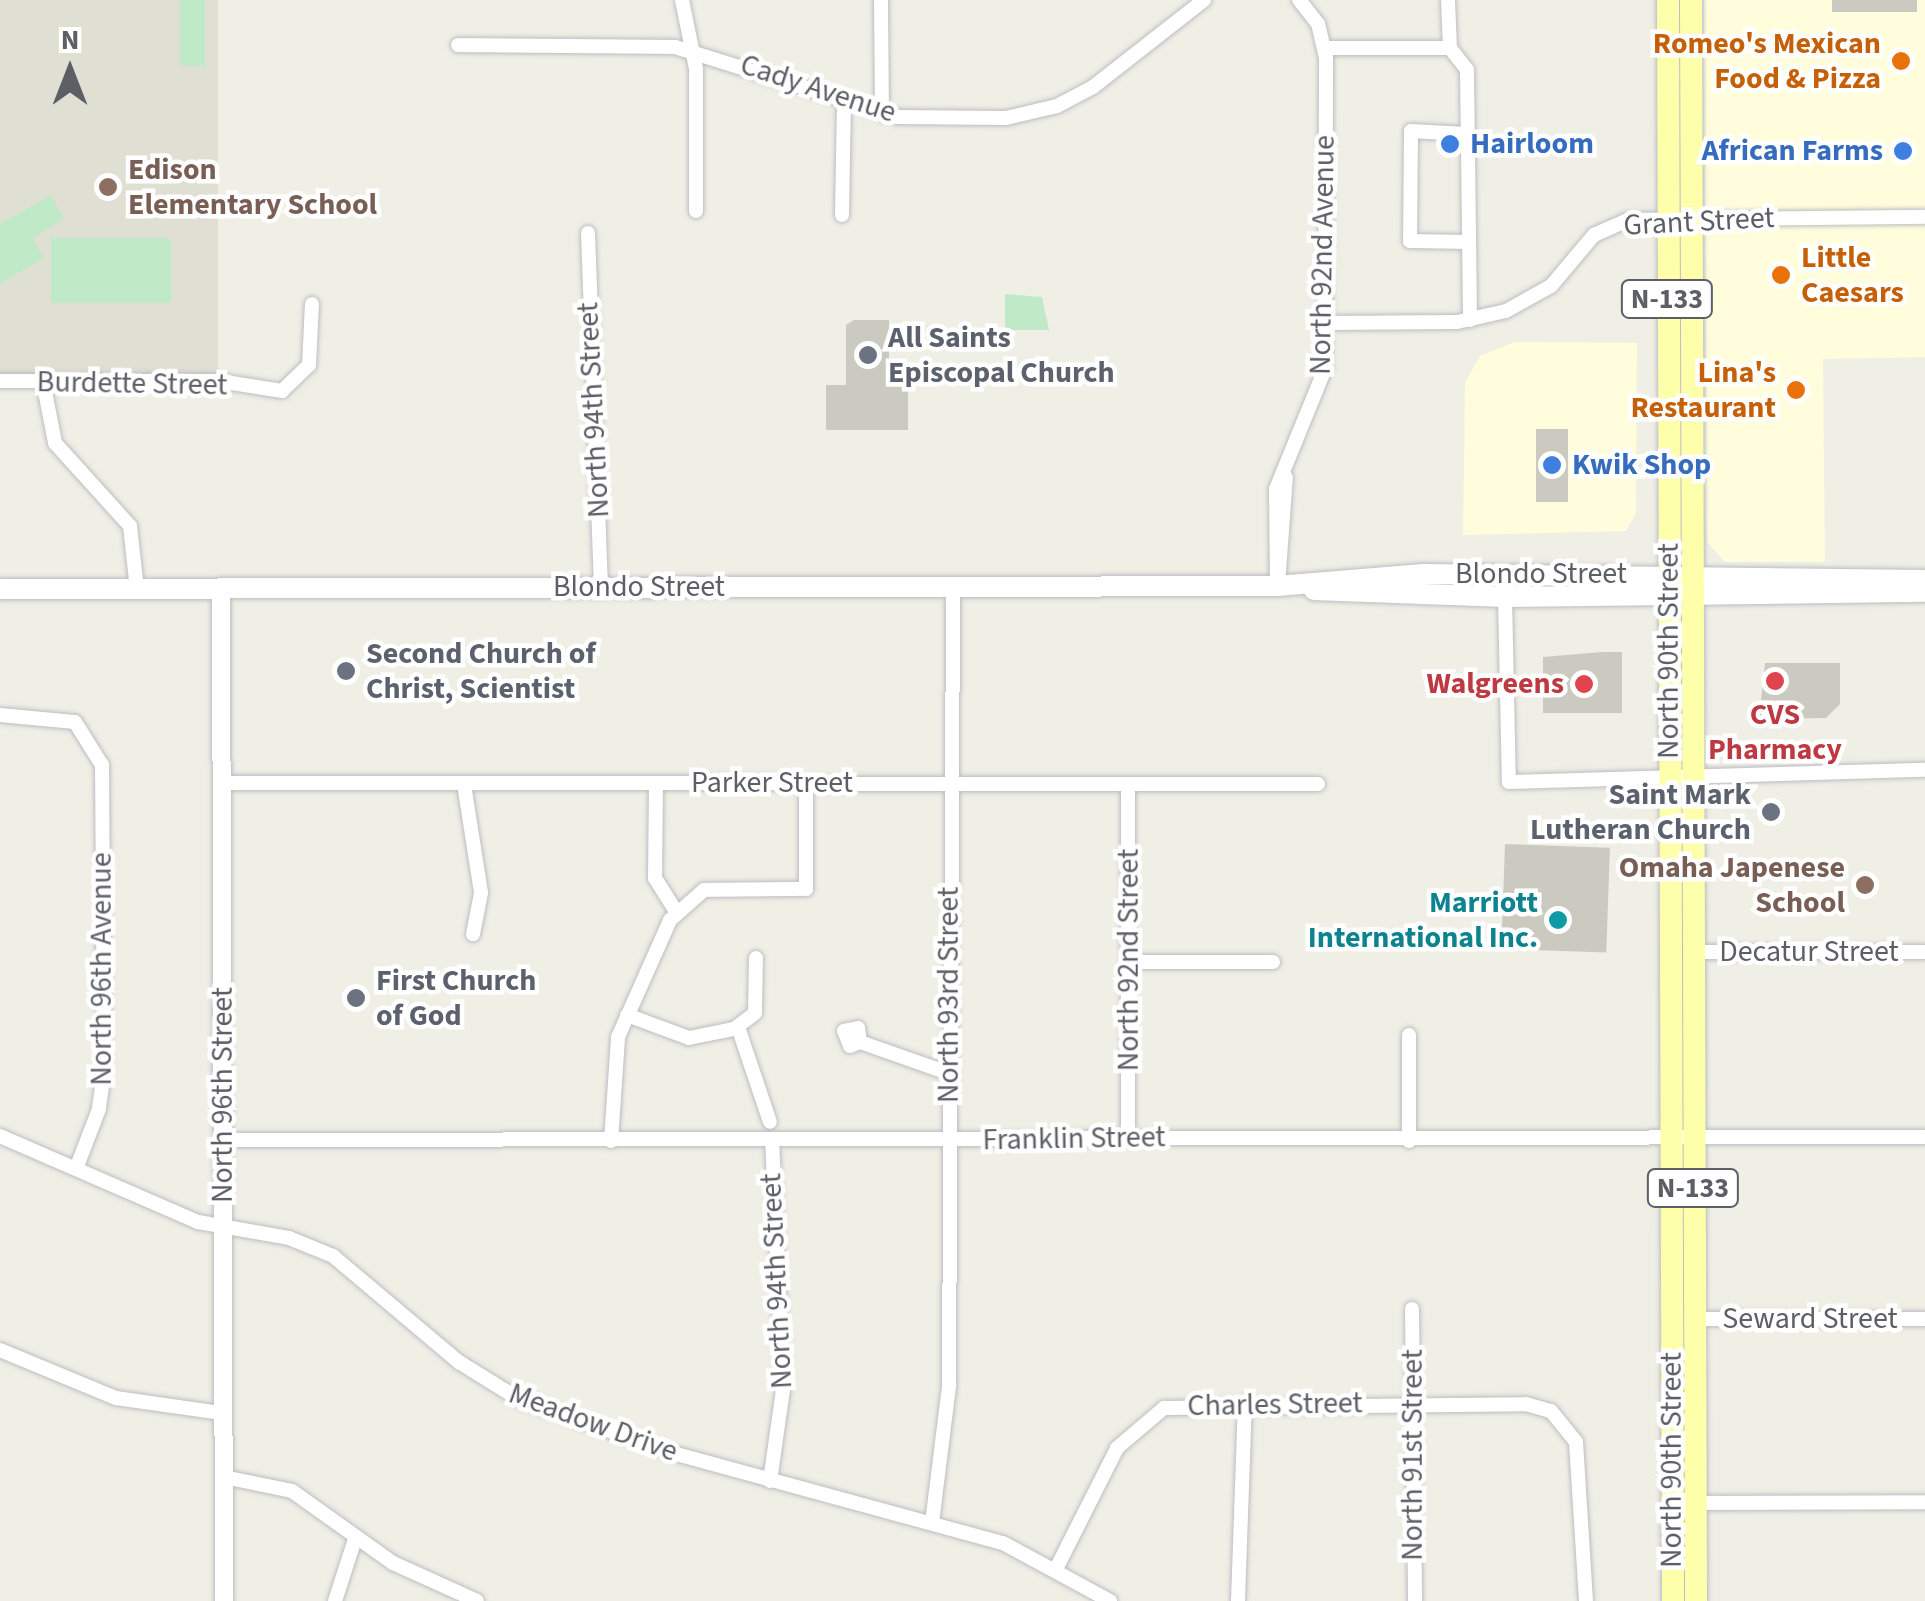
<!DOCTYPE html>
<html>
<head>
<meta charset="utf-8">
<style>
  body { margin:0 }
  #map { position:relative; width:1925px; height:1601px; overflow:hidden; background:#f0efe5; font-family:"Source Sans 3",sans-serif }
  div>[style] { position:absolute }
  .commercial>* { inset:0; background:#fffddb }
  .education>* { inset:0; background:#e0dfd3; transform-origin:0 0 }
  .green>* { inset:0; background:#c0e9c8; transform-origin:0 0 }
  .building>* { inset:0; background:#cbcac1; transform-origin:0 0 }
  .roads { filter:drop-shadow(0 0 2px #bcbdc4) drop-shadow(0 0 2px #bcbdc4) }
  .minor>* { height:14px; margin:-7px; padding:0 7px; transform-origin:7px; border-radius:7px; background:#fff }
  .tertiary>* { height:18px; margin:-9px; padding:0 9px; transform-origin:9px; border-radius:9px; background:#fff }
  .secondary>* { height:20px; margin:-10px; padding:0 10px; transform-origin:10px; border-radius:10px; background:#fff }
  .primary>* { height:22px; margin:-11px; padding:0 11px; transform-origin:11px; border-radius:11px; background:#fdffab }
  .dots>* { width:28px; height:28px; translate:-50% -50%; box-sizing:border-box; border:5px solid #fff; border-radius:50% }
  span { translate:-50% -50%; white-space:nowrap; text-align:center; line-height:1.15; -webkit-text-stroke:9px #fff; paint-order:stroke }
  .shield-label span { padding:2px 8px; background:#fff; border:2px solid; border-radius:8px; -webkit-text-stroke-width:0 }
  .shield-label { font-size:28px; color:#5c5f66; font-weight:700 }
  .food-label { font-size:30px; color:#c56008; font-weight:700 }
  .right { translate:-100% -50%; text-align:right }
  .left { translate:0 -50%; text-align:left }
  .street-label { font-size:30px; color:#5c5f66 }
  .shop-label { font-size:30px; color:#366cbe; font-weight:700 }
  .education-label { font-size:30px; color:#785e54; font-weight:700 }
  .worship-label { font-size:30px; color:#5b616d; font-weight:700 }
  .health-label { font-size:30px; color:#be3a42; font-weight:700 }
  .culture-label { font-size:30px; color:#0d838f; font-weight:700 }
  .north { position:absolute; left:20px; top:20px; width:100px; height:100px; -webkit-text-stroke:8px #fff; paint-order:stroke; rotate:0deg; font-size:28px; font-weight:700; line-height:40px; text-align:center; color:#5c5f66 }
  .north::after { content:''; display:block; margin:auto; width:35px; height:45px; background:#5c5f66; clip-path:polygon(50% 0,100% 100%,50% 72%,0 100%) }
</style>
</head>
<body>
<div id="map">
  <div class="commercial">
    <i style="clip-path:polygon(1704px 0,1925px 0,1925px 357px,1823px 359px,1825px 562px,1725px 562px,1707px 542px)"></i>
    <i style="clip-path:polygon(1514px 342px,1637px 343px,1636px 513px,1626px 531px,1463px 535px,1465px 383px,1480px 356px)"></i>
  </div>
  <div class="education">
    <i style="left:0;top:0;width:218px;height:374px"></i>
  </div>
  <div class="green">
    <i style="left:180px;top:0;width:25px;height:66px"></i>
    <i style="clip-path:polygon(51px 195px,64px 219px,33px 238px,44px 258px,0 284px,0 224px)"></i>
    <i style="left:51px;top:238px;width:120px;height:65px"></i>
    <i style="clip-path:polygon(1005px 294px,1042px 297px,1049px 330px,1005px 330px)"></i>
  </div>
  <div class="building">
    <i style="left:1832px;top:0;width:85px;height:12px"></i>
    <i style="clip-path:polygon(854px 320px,889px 320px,889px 387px,908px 387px,908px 430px,826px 430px,826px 385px,846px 385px,846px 325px)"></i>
    <i style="left:1536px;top:429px;width:32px;height:73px"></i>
    <i style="clip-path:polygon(1602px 652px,1622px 652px,1622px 713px,1543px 713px,1543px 657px)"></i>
    <i style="clip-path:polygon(1765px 663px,1840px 663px,1840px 704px,1826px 718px,1759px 719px)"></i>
    <i style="left:1505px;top:844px;width:105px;height:105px;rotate:2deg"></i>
  </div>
  <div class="roads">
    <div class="minor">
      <i style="left:682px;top:0;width:70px;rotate:78.5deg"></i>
      <i style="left:696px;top:69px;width:142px;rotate:90deg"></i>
      <i style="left:881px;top:0;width:114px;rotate:89.5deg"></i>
      <i style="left:458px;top:45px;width:217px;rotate:0.5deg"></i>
      <i style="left:675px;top:47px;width:234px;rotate:17.4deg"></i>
      <i style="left:898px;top:117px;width:108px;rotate:0.5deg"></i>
      <i style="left:1006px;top:118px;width:52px;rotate:-13.2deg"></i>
      <i style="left:1057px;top:106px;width:41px;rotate:-27.8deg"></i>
      <i style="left:1093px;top:87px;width:141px;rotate:-38.1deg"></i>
      <i style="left:1325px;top:48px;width:125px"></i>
      <i style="left:1450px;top:48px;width:48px;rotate:-92.4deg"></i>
      <i style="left:1450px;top:48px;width:28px;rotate:52deg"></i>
      <i style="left:1467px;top:70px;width:250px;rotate:89.3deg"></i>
      <i style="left:1466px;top:134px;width:55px;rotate:-176.9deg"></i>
      <i style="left:1411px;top:131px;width:110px;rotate:90.5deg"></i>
      <i style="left:1410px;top:241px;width:59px;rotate:1deg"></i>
      <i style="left:842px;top:215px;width:113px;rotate:-89deg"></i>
      <i style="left:588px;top:233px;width:354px;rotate:87.9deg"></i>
      <i style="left:1327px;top:323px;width:130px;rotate:-0.4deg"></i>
      <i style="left:1457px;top:322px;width:50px;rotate:-12.7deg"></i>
      <i style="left:1506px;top:311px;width:51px;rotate:-29.1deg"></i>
      <i style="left:1551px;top:286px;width:67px;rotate:-49.9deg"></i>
      <i style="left:1594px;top:235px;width:37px;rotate:-24deg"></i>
      <i style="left:1628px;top:220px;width:297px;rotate:-0.6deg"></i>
      <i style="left:0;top:381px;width:219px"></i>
      <i style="left:219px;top:381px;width:64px;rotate:9deg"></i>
      <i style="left:282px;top:391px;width:37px;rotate:-44deg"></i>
      <i style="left:309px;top:365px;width:61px;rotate:-87.2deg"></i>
      <i style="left:43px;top:381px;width:63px;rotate:79deg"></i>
      <i style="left:55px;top:443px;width:112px;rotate:47.9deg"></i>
      <i style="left:130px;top:526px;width:63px;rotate:83.7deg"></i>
      <i style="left:1278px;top:585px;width:108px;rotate:-85.8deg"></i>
      <i style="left:1277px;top:586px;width:97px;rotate:-90.6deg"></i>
      <i style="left:1276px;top:489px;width:130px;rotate:-67.8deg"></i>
      <i style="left:1325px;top:369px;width:311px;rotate:-89.8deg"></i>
      <i style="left:1326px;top:58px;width:35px;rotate:-103deg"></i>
      <i style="left:1318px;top:24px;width:31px;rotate:-128deg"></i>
      <i style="left:1505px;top:597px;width:185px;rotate:88.8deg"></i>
      <i style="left:1509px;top:782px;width:416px;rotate:-1.7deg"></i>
      <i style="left:0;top:715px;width:75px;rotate:5.3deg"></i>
      <i style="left:75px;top:722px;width:51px;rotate:57.9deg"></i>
      <i style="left:102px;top:765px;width:307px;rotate:89.6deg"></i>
      <i style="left:104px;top:1072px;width:37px;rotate:98deg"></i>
      <i style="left:99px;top:1109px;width:64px;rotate:111deg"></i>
      <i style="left:225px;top:783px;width:1093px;rotate:0.05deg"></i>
      <i style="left:656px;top:783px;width:95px;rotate:90.6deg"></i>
      <i style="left:655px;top:878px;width:39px;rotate:58deg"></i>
      <i style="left:464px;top:784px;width:110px;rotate:81.1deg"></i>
      <i style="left:481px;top:893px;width:42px;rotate:101deg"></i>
      <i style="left:1128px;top:784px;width:353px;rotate:90deg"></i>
      <i style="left:1692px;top:952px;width:233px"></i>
      <i style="left:1129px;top:962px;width:144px"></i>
      <i style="left:627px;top:1015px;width:66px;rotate:20.4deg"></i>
      <i style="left:689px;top:1038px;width:46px;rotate:-11.3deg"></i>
      <i style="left:734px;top:1029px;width:26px;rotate:-37deg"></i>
      <i style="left:755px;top:1013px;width:55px;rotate:-89deg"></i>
      <i style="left:738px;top:1027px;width:100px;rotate:71.4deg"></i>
      <i style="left:1409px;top:1035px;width:106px;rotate:90deg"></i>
      <i style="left:860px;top:1042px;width:14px;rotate:-98deg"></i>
      <i style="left:858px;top:1028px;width:14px;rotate:168deg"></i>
      <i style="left:844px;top:1031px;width:16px;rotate:68deg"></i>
      <i style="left:850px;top:1046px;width:11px;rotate:-22deg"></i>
      <i style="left:860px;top:1042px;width:93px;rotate:19.4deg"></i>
      <i style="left:0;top:1136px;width:216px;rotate:23.5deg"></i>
      <i style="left:198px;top:1222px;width:92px;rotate:10deg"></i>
      <i style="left:289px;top:1238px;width:48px;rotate:22.2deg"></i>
      <i style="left:333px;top:1256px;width:165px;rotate:40.1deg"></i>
      <i style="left:459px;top:1362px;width:72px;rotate:31.9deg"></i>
      <i style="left:520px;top:1400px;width:162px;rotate:19.1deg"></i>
      <i style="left:673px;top:1453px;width:342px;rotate:15.3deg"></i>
      <i style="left:1003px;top:1543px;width:122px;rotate:28.5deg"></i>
      <i style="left:223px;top:1140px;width:1702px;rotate:-0.1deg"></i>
      <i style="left:611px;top:1141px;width:104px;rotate:-86.1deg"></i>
      <i style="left:618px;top:1037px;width:128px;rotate:-66deg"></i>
      <i style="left:670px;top:920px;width:45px;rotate:-41.4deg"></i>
      <i style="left:704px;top:890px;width:102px;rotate:-0.6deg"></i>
      <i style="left:806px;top:889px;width:105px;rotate:-90deg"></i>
      <i style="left:1412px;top:1309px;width:292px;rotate:89.4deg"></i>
      <i style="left:1694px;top:1319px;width:231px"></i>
      <i style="left:0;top:1350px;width:126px;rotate:22.5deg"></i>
      <i style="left:116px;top:1398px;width:107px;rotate:8.1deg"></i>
      <i style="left:224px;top:1477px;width:69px;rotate:11.6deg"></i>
      <i style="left:292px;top:1491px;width:124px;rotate:35.5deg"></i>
      <i style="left:393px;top:1563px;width:92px;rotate:24.3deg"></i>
      <i style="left:770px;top:1481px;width:92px;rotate:-81.9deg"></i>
      <i style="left:783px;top:1390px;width:250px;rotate:-92.5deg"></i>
      <i style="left:1691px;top:1503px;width:234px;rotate:-0.2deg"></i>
      <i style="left:932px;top:1523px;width:138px;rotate:-82.9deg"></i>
      <i style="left:949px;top:1386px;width:799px;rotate:-89.71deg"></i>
      <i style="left:1057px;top:1567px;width:133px;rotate:-63.2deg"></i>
      <i style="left:1117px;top:1448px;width:62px;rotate:-40.4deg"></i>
      <i style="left:1164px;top:1408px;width:362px;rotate:-0.6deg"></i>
      <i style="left:1526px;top:1404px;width:26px;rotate:16deg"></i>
      <i style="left:1551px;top:1411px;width:40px;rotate:51deg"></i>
      <i style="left:1576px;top:1442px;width:159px;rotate:86.4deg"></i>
      <i style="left:335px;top:1601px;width:65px;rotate:-72.1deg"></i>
      <i style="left:1238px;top:1601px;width:198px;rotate:-88deg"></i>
    </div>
    <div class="tertiary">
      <i style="left:221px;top:590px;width:1011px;rotate:89.83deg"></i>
    </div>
    <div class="secondary">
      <i style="left:0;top:589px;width:1277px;rotate:-0.13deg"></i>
      <i style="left:1277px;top:586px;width:147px;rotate:-4.7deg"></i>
      <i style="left:1424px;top:574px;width:501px;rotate:0.69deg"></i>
      <i style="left:1314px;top:590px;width:191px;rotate:2.1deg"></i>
      <i style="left:1505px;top:597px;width:420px;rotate:-0.7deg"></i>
    </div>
    <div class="primary">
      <i style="left:1668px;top:0;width:1601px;rotate:89.82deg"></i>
      <i style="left:1691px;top:0;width:1601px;rotate:89.82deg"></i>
    </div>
  </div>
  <div class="dots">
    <i style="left:1901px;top:61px;background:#e8710a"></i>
    <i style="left:1450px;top:144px;background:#3f7fe0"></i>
    <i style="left:1903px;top:151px;background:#3f7fe0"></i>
    <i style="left:108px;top:187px;background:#8d6e63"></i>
    <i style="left:1781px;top:275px;background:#e8710a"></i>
    <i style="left:868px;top:355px;background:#6b7280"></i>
    <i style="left:1796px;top:390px;background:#e8710a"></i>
    <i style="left:1552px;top:465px;background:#3f7fe0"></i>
    <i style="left:346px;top:671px;background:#6b7280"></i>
    <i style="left:1775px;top:681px;background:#e0444e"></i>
    <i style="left:1584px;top:684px;background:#e0444e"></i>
    <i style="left:1771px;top:812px;background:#6b7280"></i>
    <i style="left:1865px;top:885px;background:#8d6e63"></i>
    <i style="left:1558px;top:920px;background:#0f9aa8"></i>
    <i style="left:356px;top:998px;background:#6b7280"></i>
  </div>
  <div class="shield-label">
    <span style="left:1667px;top:299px">N-133</span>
    <span style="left:1693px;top:1188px">N-133</span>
  </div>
  <div class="food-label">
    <span class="right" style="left:1881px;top:61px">Romeo's Mexican<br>Food &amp; Pizza</span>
    <span class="left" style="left:1801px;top:275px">Little<br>Caesars</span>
    <span class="right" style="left:1776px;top:390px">Lina's<br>Restaurant</span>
  </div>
  <div class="street-label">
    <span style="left:818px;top:89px;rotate:18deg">Cady Avenue</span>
    <span style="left:1699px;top:222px;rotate:-3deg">Grant Street</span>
    <span style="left:1323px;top:255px;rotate:-89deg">North 92nd Avenue</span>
    <span style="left:132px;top:384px;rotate:1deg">Burdette Street</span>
    <span style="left:594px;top:410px;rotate:-93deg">North 94th Street</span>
    <span style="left:1541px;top:574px">Blondo Street</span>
    <span style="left:639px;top:587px">Blondo Street</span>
    <span style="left:1669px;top:651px;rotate:-90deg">North 90th Street</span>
    <span style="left:772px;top:783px">Parker Street</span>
    <span style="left:1809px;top:952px">Decatur Street</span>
    <span style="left:1129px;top:960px;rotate:-90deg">North 92nd Street</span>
    <span style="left:102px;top:969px;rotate:-90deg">North 96th Avenue</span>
    <span style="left:949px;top:995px;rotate:-90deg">North 93rd Street</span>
    <span style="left:223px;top:1095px;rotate:-90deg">North 96th Street</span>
    <span style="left:1074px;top:1139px;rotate:-1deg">Franklin Street</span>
    <span style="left:777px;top:1281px;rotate:-93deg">North 94th Street</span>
    <span style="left:1810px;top:1319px">Seward Street</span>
    <span style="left:1275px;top:1405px;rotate:-1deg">Charles Street</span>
    <span style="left:593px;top:1423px;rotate:20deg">Meadow Drive</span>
    <span style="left:1413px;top:1455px;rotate:-90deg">North 91st Street</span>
    <span style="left:1672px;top:1460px;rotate:-90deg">North 90th Street</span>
  </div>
  <div class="shop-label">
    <span class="left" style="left:1470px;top:144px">Hairloom</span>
    <span class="right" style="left:1883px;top:151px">African Farms</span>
    <span class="left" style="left:1572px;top:465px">Kwik Shop</span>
  </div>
  <div class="education-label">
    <span class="left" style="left:128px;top:187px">Edison<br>Elementary School</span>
    <span class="right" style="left:1845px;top:885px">Omaha Japenese<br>School</span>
  </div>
  <div class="worship-label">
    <span class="left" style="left:888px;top:355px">All Saints<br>Episcopal Church</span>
    <span class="left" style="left:366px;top:671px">Second Church of<br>Christ, Scientist</span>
    <span class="right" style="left:1751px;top:812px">Saint Mark<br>Lutheran Church</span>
    <span class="left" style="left:376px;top:998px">First Church<br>of God</span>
  </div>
  <div class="health-label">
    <span class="right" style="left:1564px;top:684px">Walgreens</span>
    <span style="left:1775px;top:732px">CVS<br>Pharmacy</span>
  </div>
  <div class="culture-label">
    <span class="right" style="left:1538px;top:920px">Marriott<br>International Inc.</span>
  </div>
  <div class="north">N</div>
</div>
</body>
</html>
